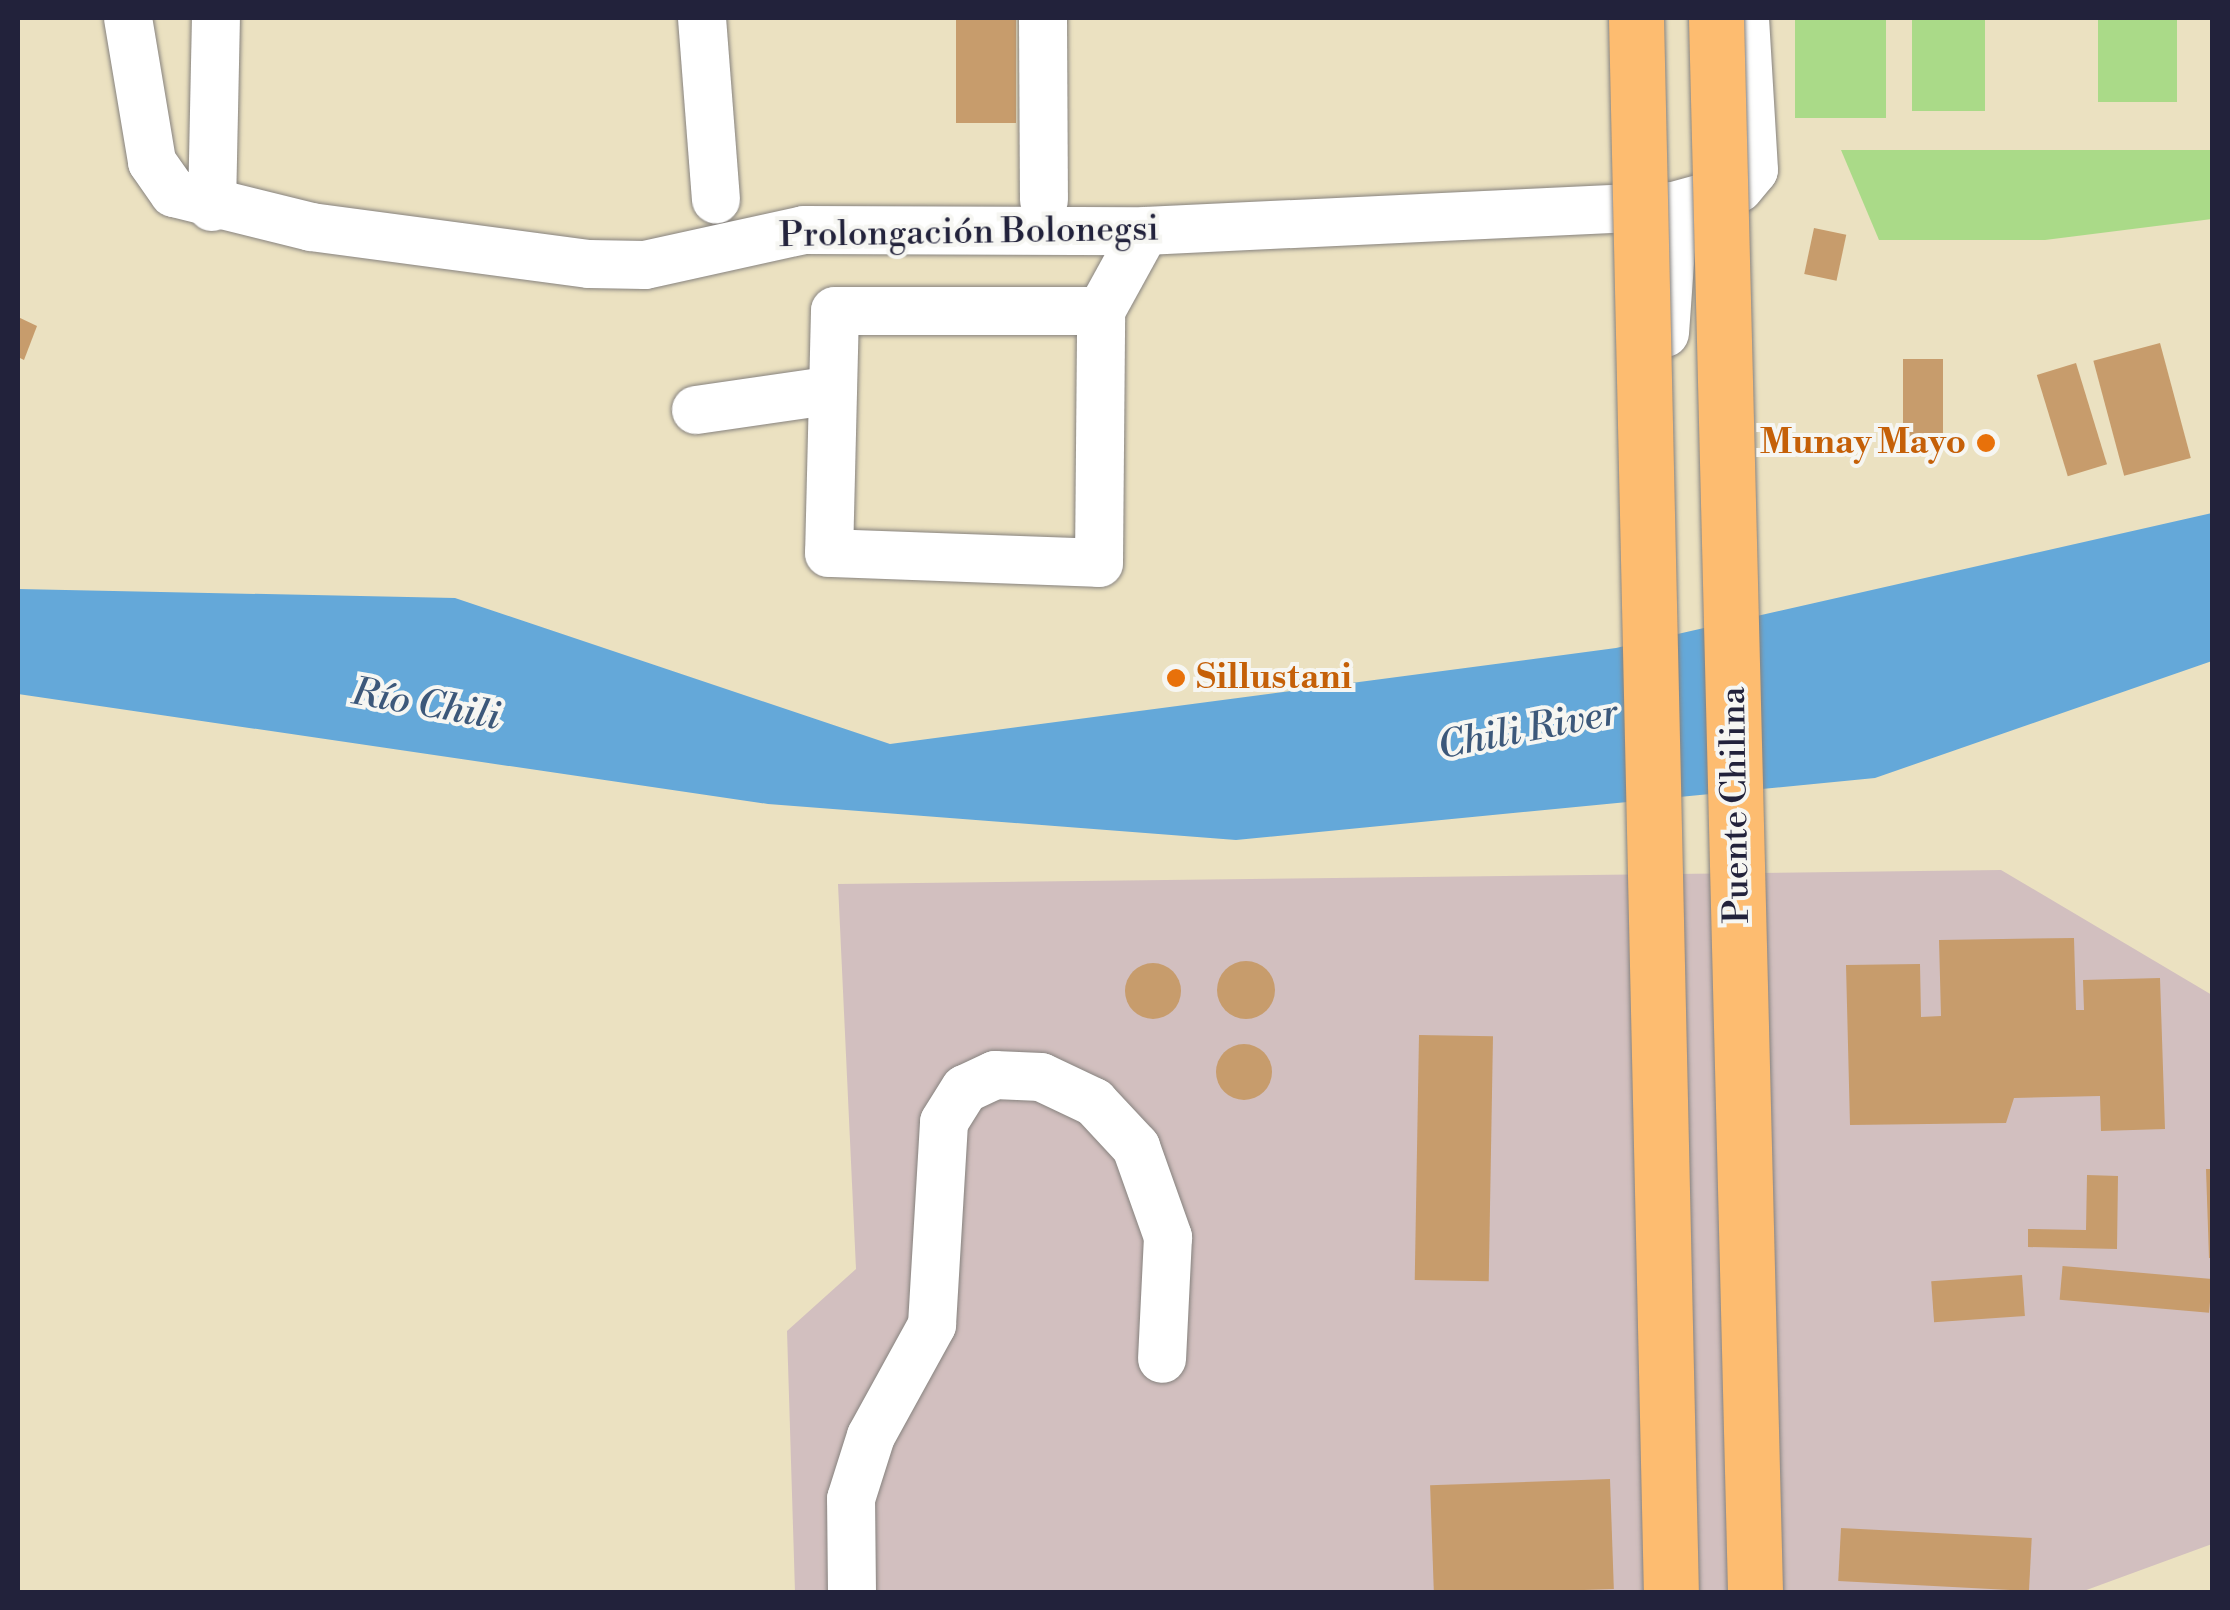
<!DOCTYPE html>
<html>
<head>
<meta charset="utf-8">
<style>
  body { margin:0 }
  #map { position:relative; width:2230px; height:1610px; overflow:hidden; background:#ebe1c1; font-family:"Libre Bodoni",serif }
  div>[style] { position:absolute }
  .industrial>* { inset:0; background:#d2bfbf }
  .green>* { inset:0; background:#aada88; transform-origin:0 0 }
  .water>* { inset:0; background:#64a8d9 }
  .building>* { inset:0; background:#c79c6c; transform-origin:0 0 }
  .round { border-radius:50% }
  .roads { filter:drop-shadow(0 0 2px #86827e) drop-shadow(0 0 2px #86827e) }
  .minor>* { height:48px; margin:-24px; padding:0 24px; transform-origin:24px; border-radius:24px; background:#fff }
  .bridges { filter:drop-shadow(0 0 2px #86827e) drop-shadow(0 0 2px #86827e) }
  .major-bridge>* { height:55px; margin:-27.5px; padding:0 27.5px; transform-origin:27.5px; border-radius:27.5px; background:#fdbc70 }
  .dots>* { width:28px; height:28px; translate:-50% -50%; box-sizing:border-box; border:5px solid #f6f6f2; border-radius:50% }
  span { translate:-50% -50%; white-space:nowrap; text-align:center; line-height:1.15; -webkit-text-stroke:8px #f6f6f2; paint-order:stroke }
  .street-label { font-size:35px; color:#22223b }
  .food-label { font-size:35px; color:#c56008; font-weight:700 }
  .right { translate:-100% -50%; text-align:right }
  .left { translate:0 -50%; text-align:left }
  .water-label { font-size:38px; color:#3c587a; font-style:italic }
  .frame { position:absolute; inset:0; border:20px solid #22223b; pointer-events:none }
</style>
</head>
<body>
<div id="map">
  <div class="industrial">
    <i style="clip-path:polygon(2001px 870px,2212px 995px,2212px 1544px,2081px 1592px,795px 1592px,787px 1331px,856px 1269px,838px 884px)"></i>
  </div>
  <div class="green">
    <i style="left:1795px;top:18px;width:91px;height:100px"></i>
    <i style="left:1912px;top:18px;width:73px;height:93px"></i>
    <i style="left:2098px;top:18px;width:79px;height:84px"></i>
    <i style="clip-path:polygon(1841px 150px,2212px 150px,2212px 219px,2045px 240px,1879px 240px)"></i>
  </div>
  <div class="water">
    <i style="clip-path:polygon(2212px 513px,2212px 661px,1875px 778px,1236px 840px,768px 804px,18px 694px,18px 589px,455px 598px,890px 744px,1616px 648px)"></i>
  </div>
  <div class="building">
    <i style="left:956px;top:18px;width:60px;height:105px"></i>
    <i style="left:1814px;top:228px;width:33px;height:47px;rotate:12deg"></i>
    <i style="clip-path:polygon(18px 317px,37px 326px,24px 360px,18px 357px)"></i>
    <i style="left:2160px;top:343px;width:119px;height:69px;rotate:75deg"></i>
    <i style="left:1903px;top:359px;width:40px;height:87px"></i>
    <i style="left:2076px;top:363px;width:106px;height:41px;rotate:73deg"></i>
    <i style="clip-path:polygon(2074px 938px,2076px 1010px,2084px 1010px,2083px 980px,2160px 978px,2165px 1129px,2101px 1131px,2100px 1096px,2014px 1098px,2006px 1123px,1850px 1125px,1846px 965px,1920px 964px,1921px 1017px,1941px 1016px,1939px 940px)"></i>
    <i class="round" style="left:1217px;top:961px;width:58px;height:58px"></i>
    <i class="round" style="left:1125px;top:963px;width:56px;height:56px"></i>
    <i style="left:1419px;top:1035px;width:74px;height:245px;rotate:1deg"></i>
    <i class="round" style="left:1216px;top:1044px;width:56px;height:56px"></i>
    <i style="clip-path:polygon(2206px 1169px,2212px 1169px,2212px 1258px,2209px 1258px)"></i>
    <i style="clip-path:polygon(2087px 1175px,2118px 1176px,2117px 1249px,2028px 1247px,2028px 1229px,2086px 1230px)"></i>
    <i style="left:2022px;top:1275px;width:41px;height:91px;rotate:86deg"></i>
    <i style="left:2212px;top:1279px;width:34px;height:150px;rotate:95deg"></i>
    <i style="left:1610px;top:1479px;width:110px;height:180px;rotate:88deg"></i>
    <i style="left:1841px;top:1528px;width:191px;height:53px;rotate:3deg"></i>
  </div>
  <div class="roads">
    <div class="minor">
      <i style="left:128px;top:18px;width:146px;rotate:80.5deg"></i>
      <i style="left:152px;top:162px;width:38px;rotate:55deg"></i>
      <i style="left:174px;top:193px;width:141px;rotate:13.9deg"></i>
      <i style="left:311px;top:227px;width:280px;rotate:7.6deg"></i>
      <i style="left:589px;top:264px;width:56px;rotate:1deg"></i>
      <i style="left:645px;top:265px;width:163px;rotate:-12.4deg"></i>
      <i style="left:804px;top:230px;width:341px;rotate:0.2deg"></i>
      <i style="left:1145px;top:231px;width:530px;rotate:-2.71deg"></i>
      <i style="left:702px;top:18px;width:182px;rotate:85.6deg"></i>
      <i style="left:1043px;top:18px;width:182px;rotate:89.7deg"></i>
      <i style="left:212px;top:207px;width:189px;rotate:-88.8deg"></i>
      <i style="left:1101px;top:311px;width:266px;rotate:180deg"></i>
      <i style="left:835px;top:311px;width:242px;rotate:91.4deg"></i>
      <i style="left:829px;top:553px;width:270px;rotate:2.1deg"></i>
      <i style="left:1099px;top:563px;width:252px;rotate:-89.5deg"></i>
      <i style="left:1101px;top:311px;width:91px;rotate:-61.2deg"></i>
      <i style="left:1665px;top:333px;width:127px;rotate:-85.9deg"></i>
      <i style="left:1674px;top:206px;width:67px;rotate:-15.5deg"></i>
      <i style="left:1739px;top:188px;width:23px;rotate:-50deg"></i>
      <i style="left:1754px;top:170px;width:152px;rotate:-93.4deg"></i>
      <i style="left:696px;top:410px;width:133px;rotate:-8.2deg"></i>
      <i style="left:852px;top:1592px;width:93px;rotate:-90.6deg"></i>
      <i style="left:851px;top:1499px;width:66px;rotate:-72.4deg"></i>
      <i style="left:871px;top:1436px;width:127px;rotate:-61.2deg"></i>
      <i style="left:932px;top:1325px;width:203px;rotate:-86.6deg"></i>
      <i style="left:944px;top:1122px;width:39px;rotate:-58deg"></i>
      <i style="left:965px;top:1089px;width:33px;rotate:-25deg"></i>
      <i style="left:995px;top:1075px;width:46px;rotate:2.5deg"></i>
      <i style="left:1041px;top:1077px;width:59px;rotate:25.3deg"></i>
      <i style="left:1094px;top:1102px;width:62px;rotate:47deg"></i>
      <i style="left:1136px;top:1147px;width:96px;rotate:70.4deg"></i>
      <i style="left:1168px;top:1237px;width:122px;rotate:92.8deg"></i>
    </div>
  </div>
  <div class="bridges">
    <div class="major-bridge">
      <i style="left:1636px;top:18px;width:1574px;rotate:88.73deg"></i>
      <i style="left:1716px;top:18px;width:1574px;rotate:88.58deg"></i>
    </div>
  </div>
  <div class="dots">
    <i style="left:1986px;top:443px;background:#e8710a"></i>
    <i style="left:1176px;top:678px;background:#e8710a"></i>
  </div>
  <div class="street-label">
    <span style="left:969px;top:233px;rotate:-1deg">Prolongación Bolonegsi</span>
    <span style="left:1736px;top:805px;rotate:-91deg">Puente Chilina</span>
  </div>
  <div class="food-label">
    <span class="right" style="left:1966px;top:443px">Munay Mayo</span>
    <span class="left" style="left:1196px;top:678px">Sillustani</span>
  </div>
  <div class="water-label">
    <span style="left:426px;top:705px;rotate:10deg">Río Chili</span>
    <span style="left:1528px;top:730px;rotate:-11deg">Chili River</span>
  </div>
  <div class="frame"></div>
</div>
</body>
</html>
